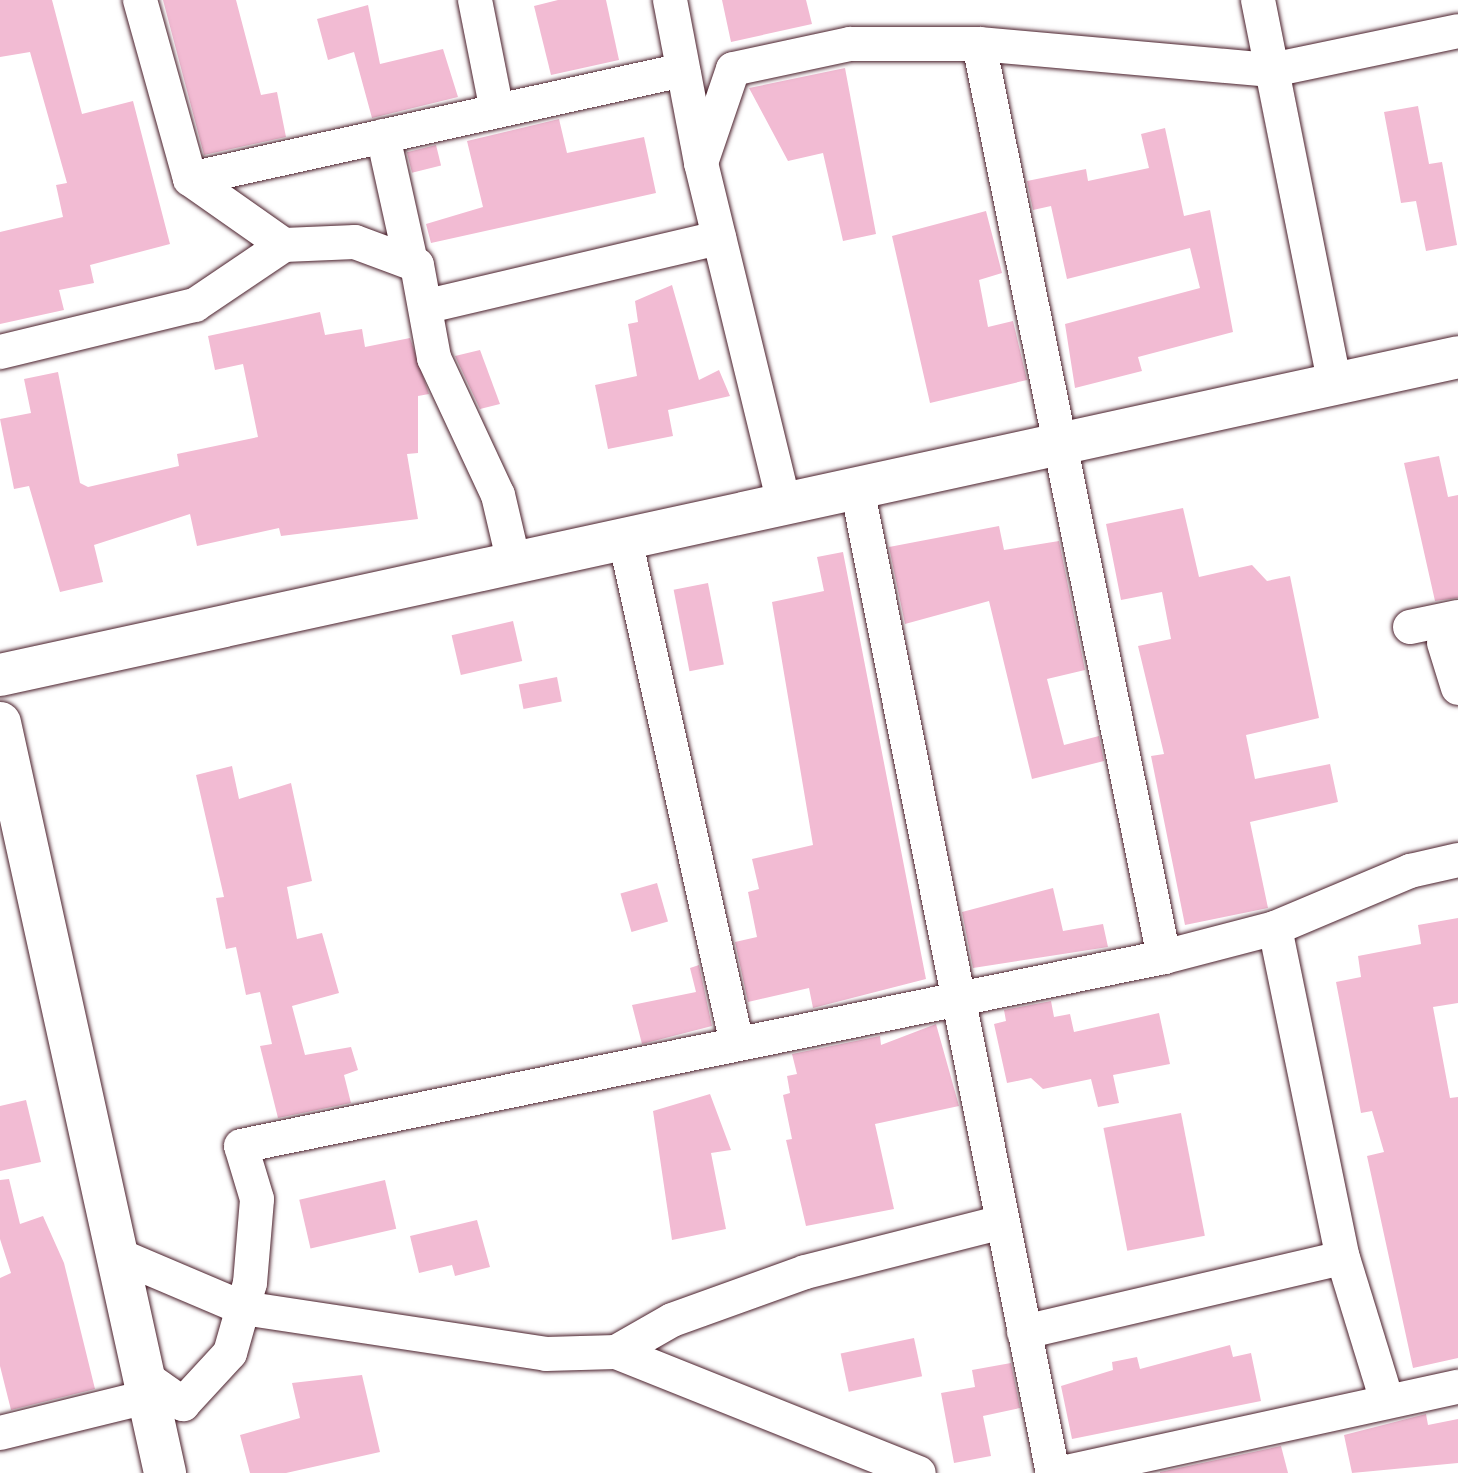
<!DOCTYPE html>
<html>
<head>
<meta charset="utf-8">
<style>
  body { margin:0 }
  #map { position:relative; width:1458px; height:1473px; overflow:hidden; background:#fff; font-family:Mynerve,sans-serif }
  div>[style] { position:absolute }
  .building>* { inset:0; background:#f2bbd3; transform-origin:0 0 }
  .roads { filter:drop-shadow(0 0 2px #4a1f2b) drop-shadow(0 0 2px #4a1f2b) }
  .minor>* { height:34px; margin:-17px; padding:0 17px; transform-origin:17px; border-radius:17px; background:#fff }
  .tertiary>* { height:42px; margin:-21px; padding:0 21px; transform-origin:21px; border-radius:21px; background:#fff }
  span { translate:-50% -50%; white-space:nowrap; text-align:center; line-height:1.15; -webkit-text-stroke:7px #fff; paint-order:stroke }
</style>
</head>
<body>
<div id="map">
  <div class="building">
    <i style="clip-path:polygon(0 0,52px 0,82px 114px,133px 101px,170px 244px,90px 265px,94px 283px,59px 290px,64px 310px,0 324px,0 232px,63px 217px,56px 185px,67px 183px,30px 52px,0 57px)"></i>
    <i style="clip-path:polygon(163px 0,236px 0,261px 95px,277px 92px,286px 137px,204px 155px)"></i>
    <i style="clip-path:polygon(558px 0,606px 0,619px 60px,551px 75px,534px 6px)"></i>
    <i style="clip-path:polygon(722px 0,806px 0,812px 24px,731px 42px)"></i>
    <i style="clip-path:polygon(368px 5px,380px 64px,443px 49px,458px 97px,372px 118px,354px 52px,328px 60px,317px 19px)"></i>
    <i style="clip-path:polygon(845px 68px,876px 234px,843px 241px,823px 153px,788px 161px,749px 88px)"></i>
    <i style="clip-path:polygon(1418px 106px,1429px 164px,1442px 162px,1457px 245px,1426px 251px,1416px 201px,1401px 203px,1384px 112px)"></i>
    <i style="clip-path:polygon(559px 119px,567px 153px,644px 137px,656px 193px,431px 243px,426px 224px,483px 207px,467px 141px)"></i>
    <i style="clip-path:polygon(1165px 128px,1184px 216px,1210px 210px,1233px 332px,1138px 357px,1142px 371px,1075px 388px,1065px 324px,1200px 288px,1190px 248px,1067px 279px,1051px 206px,1033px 210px,1027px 181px,1086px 169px,1088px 181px,1149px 168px,1141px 134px)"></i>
    <i style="left:436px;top:145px;width:21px;height:30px;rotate:76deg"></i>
    <i style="clip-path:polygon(986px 211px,1002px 273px,979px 280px,988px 327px,1013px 321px,1027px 380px,930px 403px,892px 236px)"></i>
    <i style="clip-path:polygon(672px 285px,699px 380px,719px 370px,730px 396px,668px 410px,673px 436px,608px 449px,595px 385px,637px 376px,628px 324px,638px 322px,635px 301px)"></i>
    <i style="clip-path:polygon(320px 312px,325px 335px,362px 329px,365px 347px,410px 338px,429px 394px,418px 396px,418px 453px,407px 454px,418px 519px,281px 536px,279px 528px,197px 546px,190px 514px,94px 545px,103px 582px,60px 592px,29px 486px,14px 489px,0 419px,31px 413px,24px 379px,58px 372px,80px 483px,88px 487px,179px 466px,177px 454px,258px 437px,243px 364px,215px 370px,208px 336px)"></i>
    <i style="clip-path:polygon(480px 350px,500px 404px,480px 409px,455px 356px)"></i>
    <i style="clip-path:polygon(1439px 456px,1448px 497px,1458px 495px,1458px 598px,1435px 601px,1404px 463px)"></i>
    <i style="clip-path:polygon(1183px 508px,1199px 577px,1252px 565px,1267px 581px,1290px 576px,1319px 718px,1246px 735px,1255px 779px,1330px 764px,1338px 802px,1250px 822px,1268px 908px,1185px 925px,1151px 756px,1164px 754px,1138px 646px,1171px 639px,1162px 592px,1121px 600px,1106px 524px)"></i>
    <i style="clip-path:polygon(999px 526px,1004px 550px,1059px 541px,1085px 670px,1047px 679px,1064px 745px,1099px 736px,1104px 761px,1032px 779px,989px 601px,905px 624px,889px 547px)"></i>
    <i style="clip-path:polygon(843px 552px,926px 979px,813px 1008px,809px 988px,748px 1002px,735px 942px,757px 937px,748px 892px,759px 889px,752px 859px,813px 845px,772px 602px,824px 591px,817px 557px)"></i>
    <i style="left:708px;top:583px;width:83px;height:35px;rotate:79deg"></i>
    <i style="left:513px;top:621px;width:41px;height:63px;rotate:77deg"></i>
    <i style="left:557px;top:677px;width:25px;height:39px;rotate:79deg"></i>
    <i style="clip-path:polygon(232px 766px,239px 799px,291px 783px,312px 881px,287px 887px,297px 939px,322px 933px,339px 993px,292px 1006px,305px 1055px,351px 1047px,358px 1070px,344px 1075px,351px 1103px,278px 1118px,260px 1046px,272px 1044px,260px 992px,246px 995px,236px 947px,226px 949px,216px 898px,224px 897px,196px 775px)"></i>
    <i style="left:657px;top:883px;width:40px;height:38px;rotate:74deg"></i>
    <i style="clip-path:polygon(1053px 888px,1063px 931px,1103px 924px,1108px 947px,973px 968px,962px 912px)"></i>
    <i style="clip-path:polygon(1458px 918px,1458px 1003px,1433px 1007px,1450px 1098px,1458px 1097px,1458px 1358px,1413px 1368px,1367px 1156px,1384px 1152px,1372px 1111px,1361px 1113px,1336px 982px,1361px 977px,1358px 956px,1421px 944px,1418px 925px)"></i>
    <i style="clip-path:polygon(699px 965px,712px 1026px,642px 1044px,632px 1005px,696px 992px,690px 968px)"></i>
    <i style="clip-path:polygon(1051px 1001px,1054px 1017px,1070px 1014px,1074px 1032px,1159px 1013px,1170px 1064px,1113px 1075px,1119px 1103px,1098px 1107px,1091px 1079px,1043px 1089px,1031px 1078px,1007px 1083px,994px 1024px,1006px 1021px,1004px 1010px)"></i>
    <i style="clip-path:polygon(936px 1024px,959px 1106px,875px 1124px,894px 1209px,806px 1226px,786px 1140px,792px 1139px,783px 1095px,790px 1093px,787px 1076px,797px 1074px,792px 1054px,880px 1036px,881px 1045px)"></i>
    <i style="clip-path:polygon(710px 1094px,731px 1150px,711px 1153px,726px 1229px,672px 1240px,653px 1111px)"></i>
    <i style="clip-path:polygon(26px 1100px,41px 1162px,0 1171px,0 1106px)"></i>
    <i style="left:1181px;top:1113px;width:125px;height:79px;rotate:79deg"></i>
    <i style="clip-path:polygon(9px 1179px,20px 1224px,43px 1216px,64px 1263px,95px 1389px,11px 1410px,0 1366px,0 1278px,11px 1273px,0 1239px,0 1180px)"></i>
    <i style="left:385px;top:1180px;width:50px;height:88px;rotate:77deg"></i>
    <i style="clip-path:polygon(477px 1220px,490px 1267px,455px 1276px,452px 1265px,419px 1273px,410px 1236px)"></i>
    <i style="left:914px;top:1338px;width:39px;height:75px;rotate:78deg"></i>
    <i style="clip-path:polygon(1230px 1345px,1233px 1357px,1251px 1353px,1261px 1401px,1072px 1439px,1061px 1386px,1113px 1370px,1112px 1362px,1137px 1357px,1140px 1369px)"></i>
    <i style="clip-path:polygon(1011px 1363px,1020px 1408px,983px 1416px,991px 1456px,954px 1463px,941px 1393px,975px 1387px,972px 1370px)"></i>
    <i style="clip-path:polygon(362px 1375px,380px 1452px,286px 1473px,250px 1473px,240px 1435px,300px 1418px,292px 1383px)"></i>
    <i style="clip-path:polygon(1426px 1414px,1428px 1425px,1458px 1419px,1458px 1463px,1352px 1473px,1344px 1435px)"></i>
    <i style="clip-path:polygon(1281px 1446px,1288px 1473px,1160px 1473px,1160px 1472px)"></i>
  </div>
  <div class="roads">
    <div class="minor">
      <i style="left:140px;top:0;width:186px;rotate:74.4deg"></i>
      <i style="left:190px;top:179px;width:115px;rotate:35.1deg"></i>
      <i style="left:284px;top:245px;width:71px;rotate:-2.4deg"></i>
      <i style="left:355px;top:242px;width:66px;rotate:20.4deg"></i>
      <i style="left:417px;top:265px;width:95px;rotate:79.6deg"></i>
      <i style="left:434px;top:358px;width:151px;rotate:65deg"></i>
      <i style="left:498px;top:495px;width:70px;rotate:76.8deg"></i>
      <i style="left:475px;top:0;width:113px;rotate:78.8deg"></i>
      <i style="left:670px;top:0;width:166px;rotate:79.2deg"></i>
      <i style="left:701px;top:163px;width:351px;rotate:76.3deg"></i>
      <i style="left:1258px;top:0;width:392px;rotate:78.7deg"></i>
      <i style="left:979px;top:44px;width:932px;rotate:78.55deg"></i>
      <i style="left:383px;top:136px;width:129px;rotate:77.5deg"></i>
      <i style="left:701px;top:163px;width:99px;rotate:-71.2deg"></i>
      <i style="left:733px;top:69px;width:120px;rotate:-12.1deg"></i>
      <i style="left:850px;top:44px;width:129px"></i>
      <i style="left:979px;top:44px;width:294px;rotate:5.1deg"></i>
      <i style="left:1272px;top:70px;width:190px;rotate:-11.8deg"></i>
      <i style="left:190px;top:179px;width:505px;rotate:-12.47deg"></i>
      <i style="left:428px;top:306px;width:299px;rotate:-13.2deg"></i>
      <i style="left:0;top:352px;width:201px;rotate:-13.6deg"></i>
      <i style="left:195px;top:305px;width:107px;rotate:-34deg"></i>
      <i style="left:857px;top:488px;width:1004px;rotate:78.75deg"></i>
      <i style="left:625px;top:539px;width:517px;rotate:77.5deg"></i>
      <i style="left:1410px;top:627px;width:49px;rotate:-11.8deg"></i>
      <i style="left:1444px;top:643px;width:47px;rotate:72.7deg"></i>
      <i style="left:1275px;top:928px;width:337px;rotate:78.4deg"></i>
      <i style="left:1343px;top:1258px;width:146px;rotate:72.9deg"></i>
      <i style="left:118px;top:1255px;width:136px;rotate:23deg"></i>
      <i style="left:243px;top:1308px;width:306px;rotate:8.6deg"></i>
      <i style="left:546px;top:1354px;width:70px;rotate:-1.6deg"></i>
      <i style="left:616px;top:1352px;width:326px;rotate:21.8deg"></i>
      <i style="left:1024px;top:1332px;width:327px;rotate:-13.1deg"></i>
      <i style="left:616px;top:1352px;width:64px;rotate:-29.7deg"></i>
      <i style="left:672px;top:1320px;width:141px;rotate:-19.8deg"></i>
      <i style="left:805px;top:1272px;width:203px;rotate:-14.2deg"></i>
      <i style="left:145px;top:1377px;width:47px;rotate:35.4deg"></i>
      <i style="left:183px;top:1404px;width:69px;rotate:-47.3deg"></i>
      <i style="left:230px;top:1353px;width:73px;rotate:-74.1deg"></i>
      <i style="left:250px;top:1283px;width:84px;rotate:-85.2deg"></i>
      <i style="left:257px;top:1199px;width:55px;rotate:-106.8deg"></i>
      <i style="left:241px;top:1146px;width:942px;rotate:-11.57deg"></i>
      <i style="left:1164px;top:957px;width:115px;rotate:-14.6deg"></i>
      <i style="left:1275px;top:928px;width:147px;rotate:-22.9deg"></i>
      <i style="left:1410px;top:871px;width:49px;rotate:-12.9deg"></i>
      <i style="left:0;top:1433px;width:151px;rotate:-13.8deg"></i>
      <i style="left:1062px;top:1473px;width:405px;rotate:-12.3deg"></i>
    </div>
    <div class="tertiary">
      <i style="left:0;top:675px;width:1492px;rotate:-12.3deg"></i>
      <i style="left:0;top:723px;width:768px;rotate:77.59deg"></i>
    </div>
  </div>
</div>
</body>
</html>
